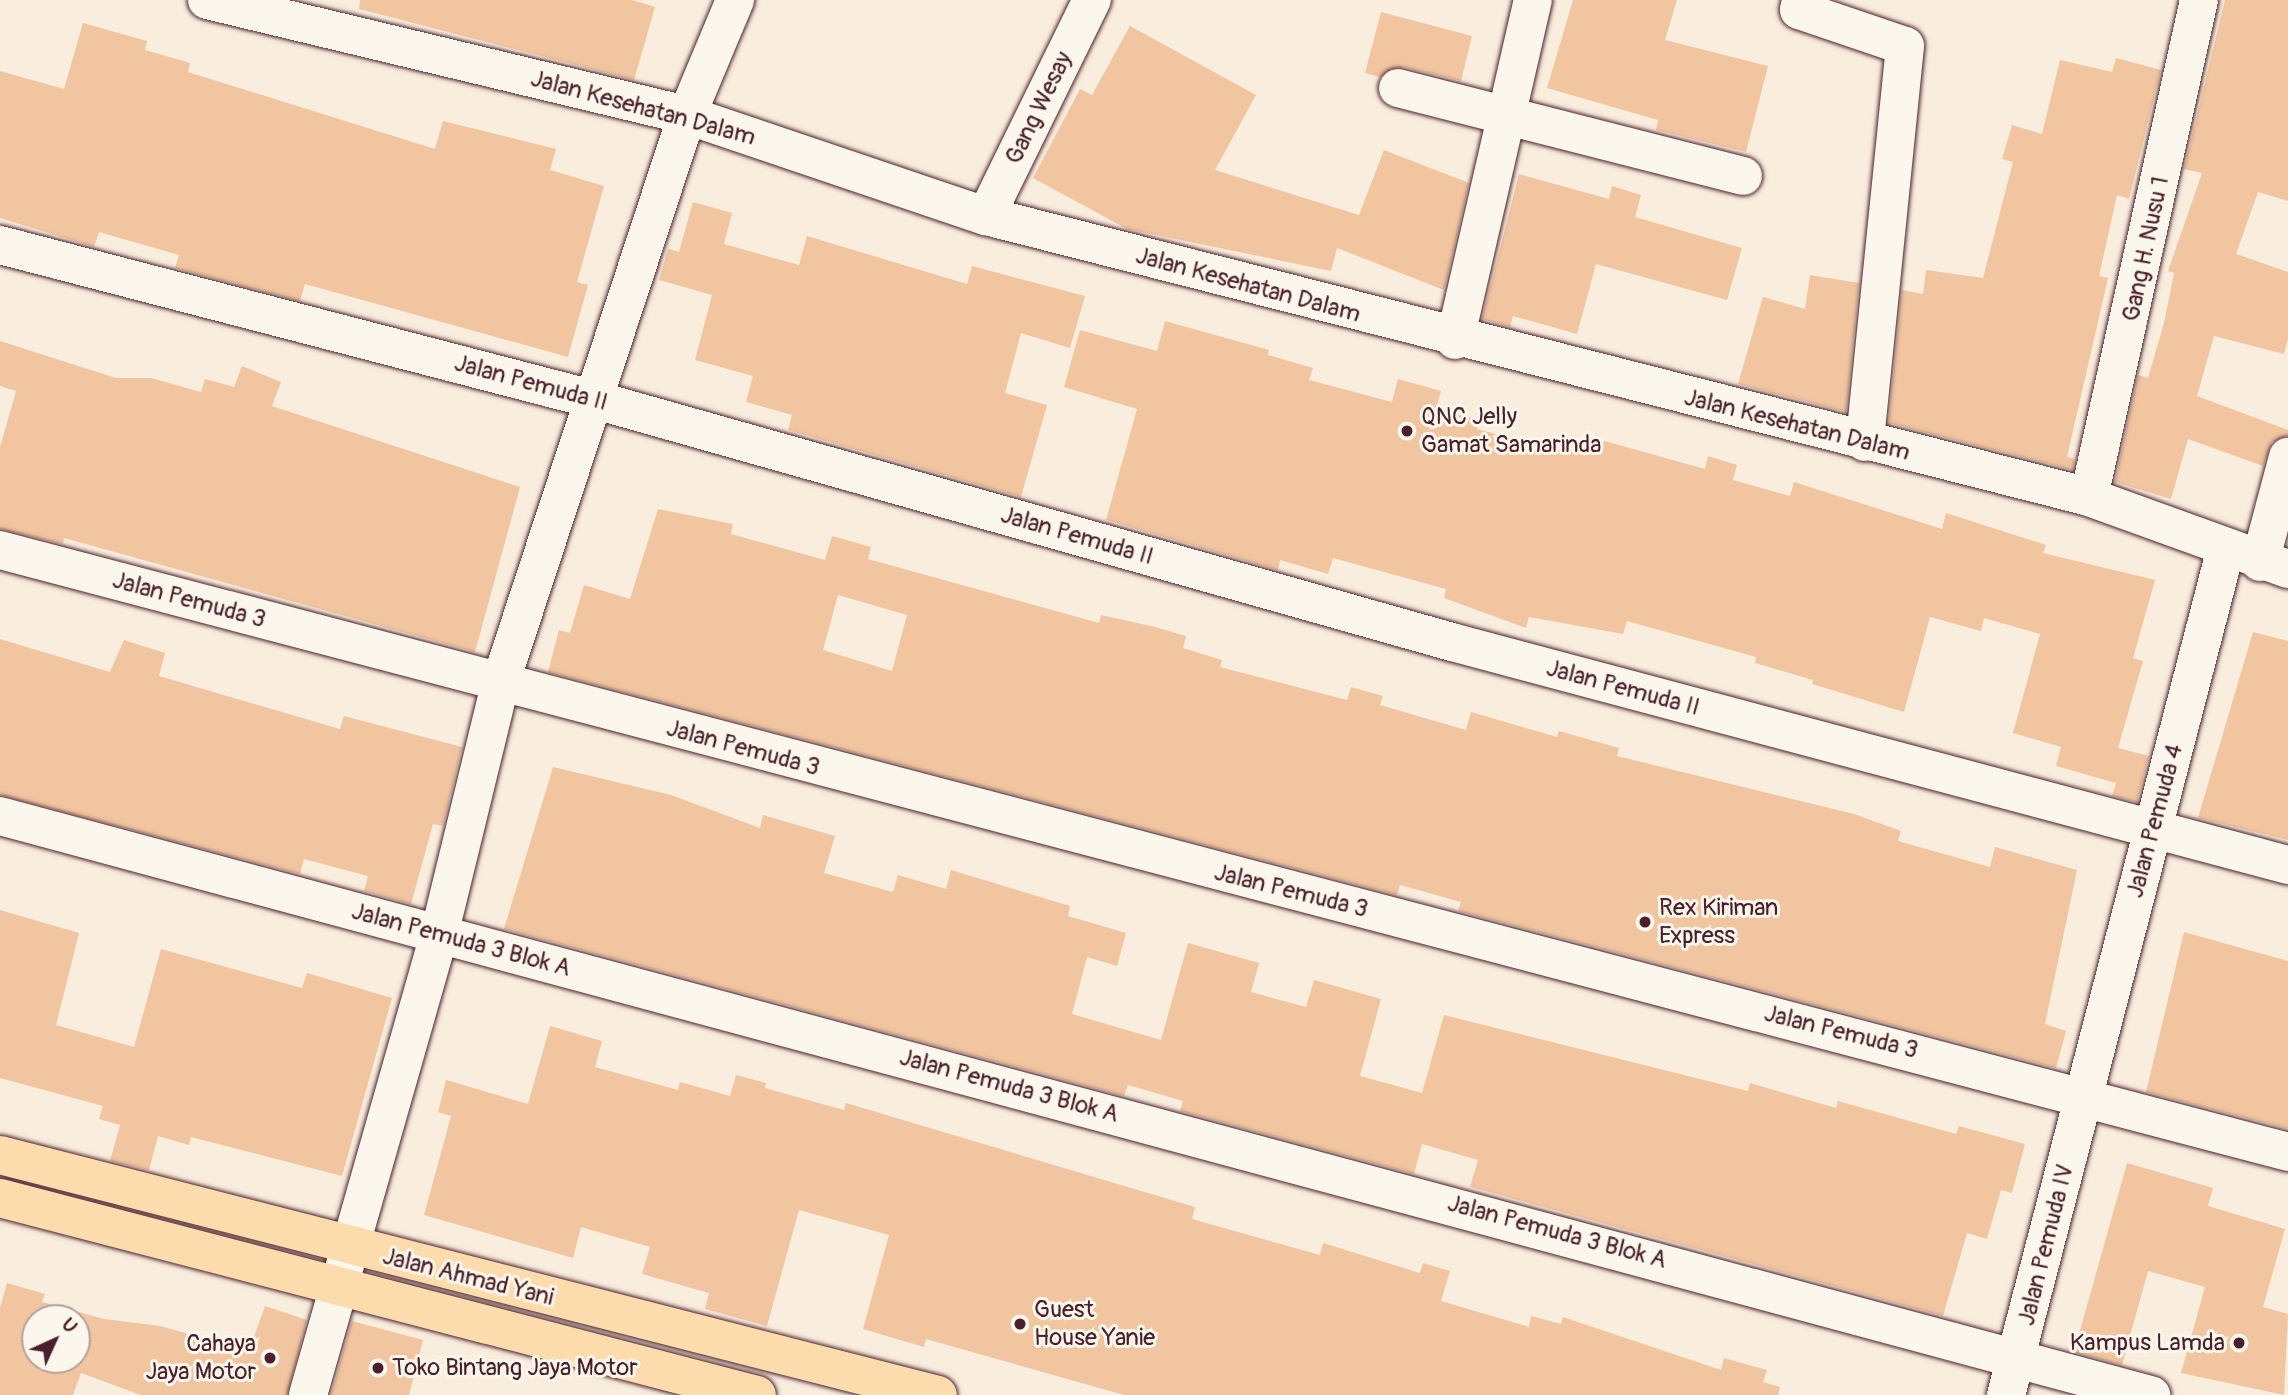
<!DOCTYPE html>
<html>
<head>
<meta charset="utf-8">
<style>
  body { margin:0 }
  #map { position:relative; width:2288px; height:1395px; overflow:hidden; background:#f9eddd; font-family:Pangolin,sans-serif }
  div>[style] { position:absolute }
  .building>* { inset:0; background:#f1c5a0 }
  .roads { filter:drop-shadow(0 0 2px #4a1f2b) drop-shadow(0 0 2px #4a1f2b) }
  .street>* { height:38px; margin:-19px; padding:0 19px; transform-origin:19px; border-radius:19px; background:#fbf7ec }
  .primary>* { height:38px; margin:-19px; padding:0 19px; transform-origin:19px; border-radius:19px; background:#fcdcac }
  .dots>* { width:19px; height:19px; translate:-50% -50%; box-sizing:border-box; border:4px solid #fbf7ec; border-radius:50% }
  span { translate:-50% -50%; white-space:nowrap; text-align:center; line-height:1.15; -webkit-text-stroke:6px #fbf7ec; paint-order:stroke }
  .street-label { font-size:24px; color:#4a1f2b }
  .poi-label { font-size:24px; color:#4a1f2b }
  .left { translate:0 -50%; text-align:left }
  .right { translate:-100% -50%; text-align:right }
  .north { position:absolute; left:21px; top:1304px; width:70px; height:70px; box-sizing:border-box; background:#fbf7ec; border:2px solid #b4a19f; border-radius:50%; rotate:45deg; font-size:19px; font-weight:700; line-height:28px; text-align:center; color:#4a1f2b }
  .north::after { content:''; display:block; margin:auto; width:24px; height:32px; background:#4a1f2b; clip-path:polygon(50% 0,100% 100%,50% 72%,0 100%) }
</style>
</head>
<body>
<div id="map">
  <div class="building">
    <i style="clip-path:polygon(360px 0,632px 0,655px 7px,634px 80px,359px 9px)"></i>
    <i style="clip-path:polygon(1573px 0,1677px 0,1665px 40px,1768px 66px,1746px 152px,1656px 130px,1658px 120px,1547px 88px)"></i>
    <i style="clip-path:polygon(2225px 0,2288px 0,2288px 201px,2258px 192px,2236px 254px,2288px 272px,2288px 339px,2284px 354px,2214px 336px,2197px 396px,2288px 430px,2288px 436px,2272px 442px,2263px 466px,2188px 439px,2171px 499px,2115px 482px,2138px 375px,2148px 378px,2164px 323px,2174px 273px,2168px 271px,2202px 173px,2184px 169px)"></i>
    <i style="clip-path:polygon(1381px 12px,1472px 36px,1461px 81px,1403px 67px,1380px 77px,1365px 73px)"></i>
    <i style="clip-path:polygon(83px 23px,147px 41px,145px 50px,190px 63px,188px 72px,435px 149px,443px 121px,556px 149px,550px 170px,604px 186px,577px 282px,588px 285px,568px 357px,305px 284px,300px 301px,175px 268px,179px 255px,99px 232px,94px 247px,0 218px,0 71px,64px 89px)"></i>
    <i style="clip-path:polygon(1130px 26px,1256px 95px,1215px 170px,1359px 215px,1384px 150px,1469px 183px,1444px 290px,1337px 248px,1331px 271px,1127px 229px,1033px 178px,1080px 89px,1092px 95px)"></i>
    <i style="clip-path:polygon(2116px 58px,2161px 70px,2129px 199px,2117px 195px,2099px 276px,2108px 278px,2067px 457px,2075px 459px,2073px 470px,1889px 423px,1902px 290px,1923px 294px,1926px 270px,1983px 278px,2013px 162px,2002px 159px,2012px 125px,2042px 134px,2060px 60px,2112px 72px)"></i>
    <i style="clip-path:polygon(1519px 174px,1609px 199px,1612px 186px,1641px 195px,1635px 217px,1742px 248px,1727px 300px,1596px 264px,1577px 334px,1513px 316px,1510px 327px,1482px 319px)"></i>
    <i style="clip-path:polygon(693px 202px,732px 213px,724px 244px,799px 265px,807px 236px,967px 284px,972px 266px,1085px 296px,1070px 348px,1021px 333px,1005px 393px,1047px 405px,1021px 497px,788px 430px,792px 415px,746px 402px,753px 376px,695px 360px,712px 295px,659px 280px,668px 249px,679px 252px)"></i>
    <i style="clip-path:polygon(1810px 275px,1859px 283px,1846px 412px,1738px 384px,1763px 297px,1805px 309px)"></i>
    <i style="clip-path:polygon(1165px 321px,1269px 350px,1268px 355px,1313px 368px,1309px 380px,1392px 402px,1398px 379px,1441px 391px,1436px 408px,1479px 420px,1477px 429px,1544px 447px,1547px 437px,1587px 449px,1590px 437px,1705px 469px,1708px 456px,1737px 465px,1733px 480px,1790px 496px,1794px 482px,1942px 529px,1946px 513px,2046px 545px,2043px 553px,2155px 580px,2133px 658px,2143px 661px,2118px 748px,2149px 756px,2137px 802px,2112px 796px,2116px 783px,2056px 766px,2061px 747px,2013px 733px,2040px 634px,1984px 618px,1981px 631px,1930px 617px,1904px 712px,1812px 684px,1813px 680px,1755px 663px,1756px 657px,1627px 621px,1623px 634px,1529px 617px,1526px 628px,1444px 598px,1446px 589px,1333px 558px,1328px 574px,1280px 560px,1278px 570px,1106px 520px,1137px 409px,1064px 387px,1080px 330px,1157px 351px)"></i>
    <i style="clip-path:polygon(0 341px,116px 378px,151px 378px,201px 392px,205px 379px,234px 387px,242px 366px,281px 382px,272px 406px,520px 487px,475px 652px,64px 538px,63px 544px,0 529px,0 447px,16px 391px,0 386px)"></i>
    <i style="clip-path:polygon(evenodd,658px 509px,733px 524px,731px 534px,825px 560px,832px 536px,871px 547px,868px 559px,1099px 623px,1101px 615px,1155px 627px,1186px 636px,1183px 648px,1222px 660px,1220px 667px,1347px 700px,1351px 687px,1383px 696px,1380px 705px,1466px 730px,1471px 712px,1557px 737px,1559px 731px,1619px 748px,1617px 756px,1854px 814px,1901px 831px,1898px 841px,1990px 867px,1995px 847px,2077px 870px,2045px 1024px,2066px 1031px,2056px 1068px,1458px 911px,1461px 902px,1400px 885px,1397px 895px,548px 672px,559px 630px,570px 633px,584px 585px,630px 599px,658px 509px,838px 595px,907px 615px,892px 671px,823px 650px,838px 595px)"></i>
    <i style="clip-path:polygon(2253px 632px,2288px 641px,2288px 840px,2198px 818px)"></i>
    <i style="clip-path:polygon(0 639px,110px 672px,124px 640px,165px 653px,159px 676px,340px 729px,344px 716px,462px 747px,443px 826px,433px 824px,411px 904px,364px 891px,368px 876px,304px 859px,300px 874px,0 795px)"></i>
    <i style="clip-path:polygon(553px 767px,671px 795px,760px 828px,763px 815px,835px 836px,824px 873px,893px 892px,898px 875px,946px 889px,951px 870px,1070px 906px,1068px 916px,1126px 933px,1117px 966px,1087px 957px,1072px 1014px,1161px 1040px,1188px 943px,1259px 963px,1251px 992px,1306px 1007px,1314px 980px,1381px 999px,1360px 1076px,1422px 1093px,1444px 1015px,1748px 1091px,1750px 1083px,1836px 1108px,1838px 1101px,1956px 1134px,1959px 1126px,2025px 1144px,2012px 1193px,2001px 1190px,1987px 1239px,1967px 1233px,1943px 1316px,1470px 1187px,1478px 1160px,1422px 1144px,1414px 1174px,1180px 1111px,1183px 1101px,1128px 1085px,1124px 1096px,504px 929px)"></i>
    <i style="clip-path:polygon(0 910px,79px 933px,56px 1025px,134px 1047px,161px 949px,302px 988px,307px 973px,392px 998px,342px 1176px,191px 1137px,189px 1145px,158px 1136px,149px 1170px,110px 1161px,120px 1125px,99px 1119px,103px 1106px,0 1078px)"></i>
    <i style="clip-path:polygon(2184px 932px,2288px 961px,2288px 1129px,2146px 1092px)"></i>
    <i style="clip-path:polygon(550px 1026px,602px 1041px,595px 1067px,678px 1090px,680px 1082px,730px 1096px,736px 1075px,766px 1083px,765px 1088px,844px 1110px,846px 1103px,1195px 1207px,1192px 1219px,1320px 1255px,1323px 1243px,1420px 1273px,1423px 1263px,1450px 1271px,1441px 1301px,1529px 1327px,1531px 1316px,1561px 1324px,1563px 1317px,1721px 1370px,1724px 1358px,1767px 1370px,1763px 1382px,1780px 1387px,1778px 1395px,1124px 1395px,926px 1339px,924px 1347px,863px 1329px,889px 1235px,799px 1210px,767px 1326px,705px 1309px,709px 1293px,642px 1274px,650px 1247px,581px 1227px,573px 1258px,424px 1215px,451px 1116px,438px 1112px,446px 1080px,528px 1104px)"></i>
    <i style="clip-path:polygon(2127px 1163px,2213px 1188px,2208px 1206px,2285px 1229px,2263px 1307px,2288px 1314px,2284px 1395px,2181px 1373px,2205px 1287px,2148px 1271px,2122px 1365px,2074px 1352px)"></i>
    <i style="clip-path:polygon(evenodd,7px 1283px,45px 1294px,42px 1302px,104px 1319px,160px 1326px,249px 1351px,265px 1306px,307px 1320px,287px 1395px,141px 1395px,81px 1373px,73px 1395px,0 1395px,0 1308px,7px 1283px,35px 1318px,77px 1318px,77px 1360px,35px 1360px,35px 1318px)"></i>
    <i style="clip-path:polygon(352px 1321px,423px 1340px,409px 1395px,331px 1395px)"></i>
  </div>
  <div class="roads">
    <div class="street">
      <i style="left:207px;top:0;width:494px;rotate:13.5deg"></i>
      <i style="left:687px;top:115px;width:316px;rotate:18.7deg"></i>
      <i style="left:986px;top:216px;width:1138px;rotate:14.29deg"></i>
      <i style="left:2089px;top:497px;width:212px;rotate:19.9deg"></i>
      <i style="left:1801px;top:0;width:10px;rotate:101deg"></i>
      <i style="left:1799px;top:10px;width:112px;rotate:18.8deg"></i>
      <i style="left:1905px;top:46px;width:398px;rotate:95.8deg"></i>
      <i style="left:1398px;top:88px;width:356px;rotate:14.3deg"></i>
      <i style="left:986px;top:216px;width:241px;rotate:-63.9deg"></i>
      <i style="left:0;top:245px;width:612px;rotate:14.58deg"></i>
      <i style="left:592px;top:399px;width:894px;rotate:15.78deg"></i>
      <i style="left:1452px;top:642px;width:865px;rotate:14.94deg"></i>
      <i style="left:1455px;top:340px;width:349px;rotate:-77.1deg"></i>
      <i style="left:2089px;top:497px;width:509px;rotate:-77.52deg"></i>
      <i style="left:0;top:550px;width:2366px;rotate:14.74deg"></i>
      <i style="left:2260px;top:562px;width:109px;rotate:-75.1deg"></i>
      <i style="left:0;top:816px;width:2228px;rotate:15.07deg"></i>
      <i style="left:308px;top:1395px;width:478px;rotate:-74.1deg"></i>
      <i style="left:439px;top:935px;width:261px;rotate:-76.3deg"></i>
      <i style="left:501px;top:681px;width:596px;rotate:-71.81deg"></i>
      <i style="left:687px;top:115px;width:125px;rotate:-67.3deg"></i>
      <i style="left:2006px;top:1395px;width:875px;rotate:-75.44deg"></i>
    </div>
    <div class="primary">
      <i style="left:0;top:1155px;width:968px;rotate:14.35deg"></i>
      <i style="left:0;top:1198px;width:782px;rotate:14.59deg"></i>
    </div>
  </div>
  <div class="dots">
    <i style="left:1407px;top:431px;background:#4a1f2b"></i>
    <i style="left:1645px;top:922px;background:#4a1f2b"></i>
    <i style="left:1020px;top:1324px;background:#4a1f2b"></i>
    <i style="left:2239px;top:1343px;background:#4a1f2b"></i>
    <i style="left:270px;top:1358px;background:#4a1f2b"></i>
    <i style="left:378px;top:1368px;background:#4a1f2b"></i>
  </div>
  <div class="street-label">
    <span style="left:643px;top:108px;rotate:15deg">Jalan Kesehatan Dalam</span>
    <span style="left:1039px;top:108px;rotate:-64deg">Gang Wesay</span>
    <span style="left:2146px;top:249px;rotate:-78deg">Gang H. Nusu 1</span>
    <span style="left:1248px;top:285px;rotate:15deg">Jalan Kesehatan Dalam</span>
    <span style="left:531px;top:383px;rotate:15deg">Jalan Pemuda II</span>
    <span style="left:1797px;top:425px;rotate:14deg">Jalan Kesehatan Dalam</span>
    <span style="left:1077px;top:536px;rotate:16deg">Jalan Pemuda II</span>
    <span style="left:189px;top:600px;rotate:15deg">Jalan Pemuda 3</span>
    <span style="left:1623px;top:688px;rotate:15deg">Jalan Pemuda II</span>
    <span style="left:743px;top:748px;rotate:15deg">Jalan Pemuda 3</span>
    <span style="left:2155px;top:821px;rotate:-75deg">Jalan Pemuda 4</span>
    <span style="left:1291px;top:891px;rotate:14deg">Jalan Pemuda 3</span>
    <span style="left:461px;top:940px;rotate:15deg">Jalan Pemuda 3 Blok A</span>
    <span style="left:1841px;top:1032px;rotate:14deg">Jalan Pemuda 3</span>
    <span style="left:1009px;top:1086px;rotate:15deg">Jalan Pemuda 3 Blok A</span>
    <span style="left:1557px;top:1232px;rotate:15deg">Jalan Pemuda 3 Blok A</span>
    <span style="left:2046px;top:1245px;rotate:-76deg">Jalan Pemuda IV</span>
    <span style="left:468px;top:1277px;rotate:14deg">Jalan Ahmad Yani</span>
  </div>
  <div class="poi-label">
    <span class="left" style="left:1421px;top:431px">QNC Jelly<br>Gamat Samarinda</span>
    <span class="left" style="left:1659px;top:922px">Rex Kiriman<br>Express</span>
    <span class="left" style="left:1034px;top:1324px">Guest<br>House Yanie</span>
    <span class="right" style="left:2225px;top:1343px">Kampus Lamda</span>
    <span class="right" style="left:256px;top:1358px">Cahaya<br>Jaya Motor</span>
    <span class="left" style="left:392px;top:1368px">Toko Bintang Jaya Motor</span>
  </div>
  <div class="north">U</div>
</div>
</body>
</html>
